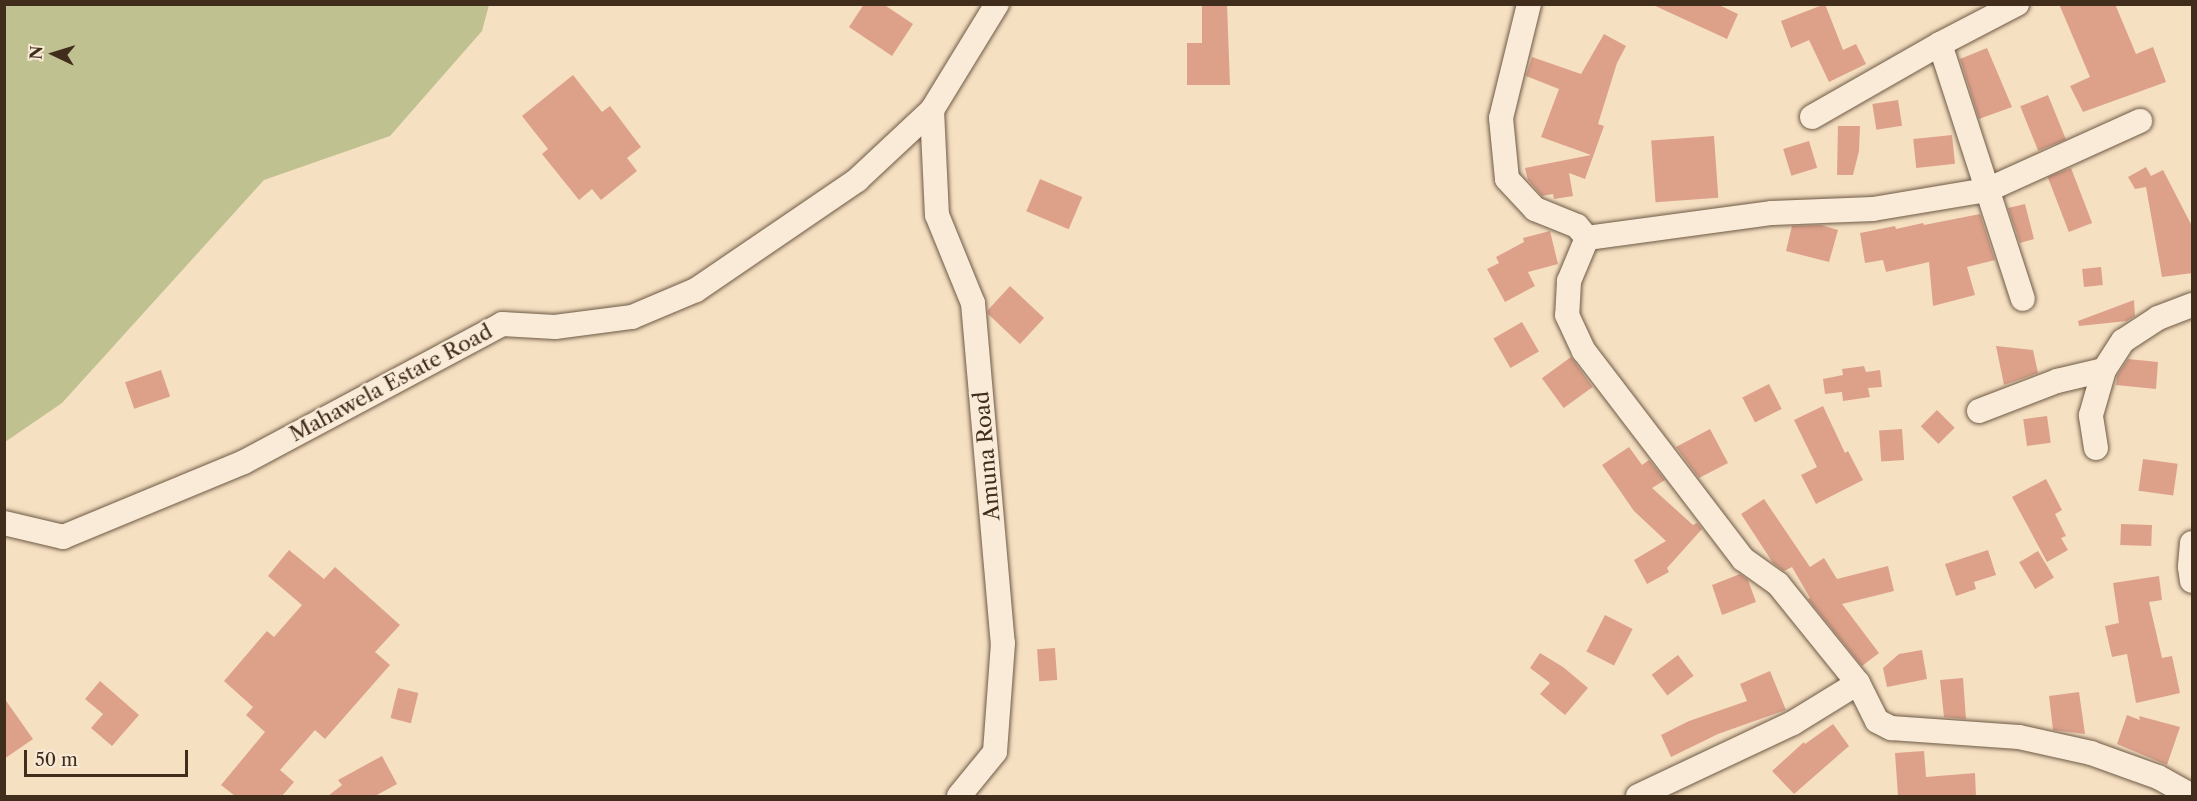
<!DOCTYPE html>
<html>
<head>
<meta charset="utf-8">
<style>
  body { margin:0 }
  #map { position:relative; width:2197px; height:801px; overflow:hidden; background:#f6e0c2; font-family:"Libre Caslon Text",serif }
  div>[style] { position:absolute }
  .green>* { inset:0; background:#bfc191 }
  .building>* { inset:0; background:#dda18a; transform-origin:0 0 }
  .roads { filter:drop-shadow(0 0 2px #6e5a46) drop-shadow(0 0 2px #6e5a46) }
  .minor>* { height:24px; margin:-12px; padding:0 12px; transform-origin:12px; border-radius:12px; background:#f9ebd7 }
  span { translate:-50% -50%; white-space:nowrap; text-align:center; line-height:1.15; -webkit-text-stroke:4.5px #f9ebd7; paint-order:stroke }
  .street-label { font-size:21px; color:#412d1c }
  .frame { position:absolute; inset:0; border:6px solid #412d1c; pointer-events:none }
  .north { position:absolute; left:24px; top:24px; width:60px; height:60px; -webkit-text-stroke:4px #f9ebd7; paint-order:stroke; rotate:274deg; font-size:16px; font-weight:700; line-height:24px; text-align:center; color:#412d1c }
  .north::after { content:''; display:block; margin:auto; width:21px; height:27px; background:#412d1c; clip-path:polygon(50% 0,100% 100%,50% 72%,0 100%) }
  .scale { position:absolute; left:24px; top:750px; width:164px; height:27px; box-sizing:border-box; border:3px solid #412d1c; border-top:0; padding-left:8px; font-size:18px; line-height:21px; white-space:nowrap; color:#412d1c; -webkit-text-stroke:4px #f9ebd7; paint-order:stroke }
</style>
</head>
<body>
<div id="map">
  <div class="green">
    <i style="clip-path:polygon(5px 4px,489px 4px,489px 5px,482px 31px,390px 136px,264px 180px,62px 403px,5px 442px)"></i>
  </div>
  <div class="building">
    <i style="clip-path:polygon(864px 4px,883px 4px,913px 24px,892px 56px,849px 27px)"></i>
    <i style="clip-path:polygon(1202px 4px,1227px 4px,1230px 85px,1187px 85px,1187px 43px,1202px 43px)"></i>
    <i style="clip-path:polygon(1651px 4px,1717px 4px,1738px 14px,1727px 39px)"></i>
    <i style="clip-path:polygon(1825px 4px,1843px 50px,1856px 44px,1866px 64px,1829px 82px,1809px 40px,1791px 48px,1781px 21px)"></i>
    <i style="clip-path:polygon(2059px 4px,2115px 4px,2136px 54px,2153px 47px,2166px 82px,2083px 112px,2070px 86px,2090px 77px)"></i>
    <i style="clip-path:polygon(1604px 34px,1626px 46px,1617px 63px,1598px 124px,1604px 126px,1585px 179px,1569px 173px,1573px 196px,1554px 199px,1553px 194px,1542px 196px,1528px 180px,1525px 168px,1591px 155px,1541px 137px,1559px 89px,1526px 76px,1532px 57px,1581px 74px)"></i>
    <i style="clip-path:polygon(1987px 48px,2012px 107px,1979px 119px,1960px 59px)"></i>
    <i style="clip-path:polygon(573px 75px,602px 112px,610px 106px,641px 147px,627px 158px,637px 171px,601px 200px,592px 189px,579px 200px,542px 154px,548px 149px,522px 116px)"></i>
    <i style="left:2048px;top:95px;width:48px;height:30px;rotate:68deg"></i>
    <i style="left:1898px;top:100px;width:26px;height:26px;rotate:81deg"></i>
    <i style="clip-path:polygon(1838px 126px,1860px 126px,1859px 151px,1853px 175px,1837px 175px)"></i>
    <i style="left:1952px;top:135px;width:29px;height:39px;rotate:84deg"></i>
    <i style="left:1714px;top:136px;width:62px;height:63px;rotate:86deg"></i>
    <i style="left:1809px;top:141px;width:28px;height:27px;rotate:73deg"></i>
    <i style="clip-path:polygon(2146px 167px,2151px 176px,2163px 170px,2193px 228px,2193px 273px,2162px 277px,2146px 187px,2135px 189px,2128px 177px)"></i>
    <i style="left:2071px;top:168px;width:59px;height:25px;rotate:69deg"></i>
    <i style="left:1040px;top:179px;width:46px;height:35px;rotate:23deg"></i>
    <i style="clip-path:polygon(2025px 204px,2034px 239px,2020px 243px,2008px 208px)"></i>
    <i style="clip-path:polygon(1980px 214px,1995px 260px,1967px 267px,1975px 295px,1933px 306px,1929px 262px,1886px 272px,1883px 260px,1865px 263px,1860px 233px,1895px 226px,1896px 229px,1923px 223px,1924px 225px)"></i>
    <i style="clip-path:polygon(1821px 225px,1838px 230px,1829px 262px,1786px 251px,1792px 226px)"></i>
    <i style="clip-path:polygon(1550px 231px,1558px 264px,1528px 272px,1535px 286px,1505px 302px,1487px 269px,1499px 263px,1496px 257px,1524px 242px,1523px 238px)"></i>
    <i style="left:2101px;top:267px;width:18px;height:19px;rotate:84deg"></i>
    <i style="clip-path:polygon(1010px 286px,1044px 318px,1020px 344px,988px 314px,988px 310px)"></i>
    <i style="clip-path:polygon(2134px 300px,2135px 316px,2127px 321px,2079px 326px,2078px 321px)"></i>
    <i style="left:1522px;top:322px;width:34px;height:33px;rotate:60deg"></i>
    <i style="clip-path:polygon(1996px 346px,2033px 350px,2038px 373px,2004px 385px)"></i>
    <i style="left:1571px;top:357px;width:37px;height:36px;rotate:54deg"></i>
    <i style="clip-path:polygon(2128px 359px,2158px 362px,2156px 389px,2116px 385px,2117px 376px)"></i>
    <i style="clip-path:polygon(1864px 366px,1866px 372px,1880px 370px,1882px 387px,1868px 388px,1870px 397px,1843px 401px,1842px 392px,1825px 394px,1823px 379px,1843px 375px,1842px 369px)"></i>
    <i style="left:161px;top:370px;width:28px;height:38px;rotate:71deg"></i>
    <i style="left:1769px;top:384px;width:28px;height:30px;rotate:63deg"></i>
    <i style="clip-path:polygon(1823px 406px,1845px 453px,1848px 451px,1863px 480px,1816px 504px,1801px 475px,1817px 467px,1794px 420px)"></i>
    <i style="left:1937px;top:410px;width:25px;height:23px;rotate:45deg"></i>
    <i style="left:2047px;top:416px;width:27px;height:24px;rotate:82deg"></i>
    <i style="clip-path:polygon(1710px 429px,1728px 463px,1699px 478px,1676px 447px)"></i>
    <i style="left:1902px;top:429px;width:31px;height:23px;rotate:86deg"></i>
    <i style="clip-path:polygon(1629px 447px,1642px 465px,1649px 460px,1665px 480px,1652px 488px,1693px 525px,1697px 523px,1702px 529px,1667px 568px,1669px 572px,1647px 584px,1634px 560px,1666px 541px,1634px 511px,1602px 465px)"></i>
    <i style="left:2143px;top:459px;width:35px;height:32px;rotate:8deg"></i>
    <i style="clip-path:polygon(2046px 479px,2062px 510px,2055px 514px,2066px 536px,2061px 538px,2068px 550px,2047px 562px,2012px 497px)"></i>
    <i style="clip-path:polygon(1764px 499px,1810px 567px,1824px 558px,1837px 579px,1888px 566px,1894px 591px,1842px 604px,1879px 653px,1862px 666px,1808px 599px,1810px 598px,1792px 567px,1784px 571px,1773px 563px,1741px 514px)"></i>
    <i style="left:2121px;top:524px;width:31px;height:21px;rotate:2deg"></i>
    <i style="clip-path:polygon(289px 550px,324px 579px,335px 567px,400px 625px,375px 652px,390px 665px,325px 739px,315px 730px,280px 770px,294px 782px,282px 796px,235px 796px,221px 785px,265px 732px,246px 715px,253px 707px,224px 681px,267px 631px,274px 637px,302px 605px,268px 576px)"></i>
    <i style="clip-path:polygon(1988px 550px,1996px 575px,1974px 582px,1976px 589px,1956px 596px,1945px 564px)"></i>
    <i style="left:2038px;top:551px;width:31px;height:22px;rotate:59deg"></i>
    <i style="clip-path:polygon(1740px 574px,1748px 580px,1756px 602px,1722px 615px,1712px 585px)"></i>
    <i style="clip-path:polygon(2159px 576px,2162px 600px,2149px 602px,2162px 658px,2172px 656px,2180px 693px,2136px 703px,2127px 654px,2112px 657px,2105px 626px,2119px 623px,2113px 583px)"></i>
    <i style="left:1605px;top:615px;width:31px;height:41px;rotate:27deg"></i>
    <i style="left:1055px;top:648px;width:32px;height:18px;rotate:86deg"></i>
    <i style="clip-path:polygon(1922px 650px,1927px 679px,1887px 687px,1883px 668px,1899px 654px)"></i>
    <i style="clip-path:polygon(1540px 653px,1563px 667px,1588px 688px,1565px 715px,1540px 694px,1550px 683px,1530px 668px)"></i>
    <i style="left:1678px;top:655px;width:26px;height:33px;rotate:53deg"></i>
    <i style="clip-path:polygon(1770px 671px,1786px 710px,1718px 734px,1671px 757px,1661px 735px,1689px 721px,1747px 701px,1740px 684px)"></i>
    <i style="clip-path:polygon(1963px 678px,1966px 719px,1944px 717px,1940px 680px)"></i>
    <i style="clip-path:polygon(100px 681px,139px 715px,112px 746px,91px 728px,103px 714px,85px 699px)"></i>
    <i style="left:398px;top:688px;width:21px;height:31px;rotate:14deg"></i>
    <i style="clip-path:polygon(2079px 692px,2085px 734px,2053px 730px,2049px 696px)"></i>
    <i style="clip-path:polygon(4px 698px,33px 739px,4px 759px)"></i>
    <i style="clip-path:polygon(2127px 715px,2140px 720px,2139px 716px,2180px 727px,2167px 765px,2117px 744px)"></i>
    <i style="clip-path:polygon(1833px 724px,1849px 746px,1794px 794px,1772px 771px,1804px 742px,1805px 744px)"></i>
    <i style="clip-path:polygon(1924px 751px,1926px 777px,1975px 773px,1976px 796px,1898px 796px,1895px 753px)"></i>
    <i style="clip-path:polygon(382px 756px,397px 784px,375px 796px,328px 796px,342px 785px,338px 780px)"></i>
  </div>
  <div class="roads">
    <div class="minor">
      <i style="left:1529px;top:4px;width:117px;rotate:103.8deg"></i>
      <i style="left:1501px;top:118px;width:61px;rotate:84.4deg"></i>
      <i style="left:1507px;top:179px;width:41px;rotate:47deg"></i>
      <i style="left:1535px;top:209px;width:45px;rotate:22deg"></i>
      <i style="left:1577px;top:226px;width:16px;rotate:50deg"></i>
      <i style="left:1587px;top:238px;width:47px;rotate:112.7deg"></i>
      <i style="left:1569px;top:281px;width:34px;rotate:93deg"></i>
      <i style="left:1567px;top:315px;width:40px;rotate:65deg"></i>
      <i style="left:1584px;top:351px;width:262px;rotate:52.6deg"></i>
      <i style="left:1743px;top:559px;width:43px;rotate:35.5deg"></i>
      <i style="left:1778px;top:584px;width:127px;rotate:51.1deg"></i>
      <i style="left:1858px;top:683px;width:42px;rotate:63.4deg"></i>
      <i style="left:1877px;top:721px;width:16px;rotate:27deg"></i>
      <i style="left:1891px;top:728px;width:128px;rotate:4deg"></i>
      <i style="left:2019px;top:737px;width:74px;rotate:12.5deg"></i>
      <i style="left:2091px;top:753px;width:71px;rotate:19.7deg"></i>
      <i style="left:2158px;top:777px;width:39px;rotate:29deg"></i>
      <i style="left:1940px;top:44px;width:268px;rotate:72deg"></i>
      <i style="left:932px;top:110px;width:105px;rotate:87.3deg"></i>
      <i style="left:937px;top:215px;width:95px;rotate:67.8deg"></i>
      <i style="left:973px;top:303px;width:341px;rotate:85deg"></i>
      <i style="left:1003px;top:643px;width:109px;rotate:94.2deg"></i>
      <i style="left:995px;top:752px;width:57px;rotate:129.3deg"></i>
      <i style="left:1812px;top:117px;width:147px;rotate:-29.7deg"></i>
      <i style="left:1940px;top:44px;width:87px;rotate:-27.5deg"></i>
      <i style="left:1587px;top:238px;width:187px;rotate:-7.7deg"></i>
      <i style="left:1772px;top:213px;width:101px;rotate:-2.3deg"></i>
      <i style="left:1873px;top:209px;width:116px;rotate:-9.5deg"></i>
      <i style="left:1987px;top:190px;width:168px;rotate:-24.3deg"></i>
      <i style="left:1979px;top:411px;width:84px;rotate:-21deg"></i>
      <i style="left:2057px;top:381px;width:48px;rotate:-13.2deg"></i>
      <i style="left:2096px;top:448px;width:33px;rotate:-99deg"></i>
      <i style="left:2091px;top:415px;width:47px;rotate:-73.9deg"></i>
      <i style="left:2104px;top:370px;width:35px;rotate:-57deg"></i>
      <i style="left:2123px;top:341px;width:42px;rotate:-33.3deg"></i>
      <i style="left:2158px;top:318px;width:36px;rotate:-21deg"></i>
      <i style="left:4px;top:523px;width:61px;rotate:13.3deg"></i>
      <i style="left:63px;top:537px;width:196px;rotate:-22.5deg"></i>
      <i style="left:244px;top:462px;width:293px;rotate:-28.1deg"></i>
      <i style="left:502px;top:324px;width:53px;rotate:3.2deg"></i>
      <i style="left:555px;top:327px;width:78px;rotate:-7.4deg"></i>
      <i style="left:632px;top:317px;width:69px;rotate:-22.9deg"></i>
      <i style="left:696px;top:290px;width:195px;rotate:-34.3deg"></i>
      <i style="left:857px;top:180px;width:103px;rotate:-43deg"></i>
      <i style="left:932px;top:110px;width:124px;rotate:-58.5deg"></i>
      <i style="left:2192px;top:543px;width:24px;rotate:95deg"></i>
      <i style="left:2190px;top:567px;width:14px;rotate:82deg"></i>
      <i style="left:1638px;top:796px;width:171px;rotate:-25.2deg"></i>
      <i style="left:1793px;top:723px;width:76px;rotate:-31.6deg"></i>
    </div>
  </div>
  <div class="street-label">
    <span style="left:391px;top:383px;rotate:-28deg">Mahawela Estate Road</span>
    <span style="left:987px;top:456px;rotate:-95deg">Amuna Road</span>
  </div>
  <div class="frame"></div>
  <div class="north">N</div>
  <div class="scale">50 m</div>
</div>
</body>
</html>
